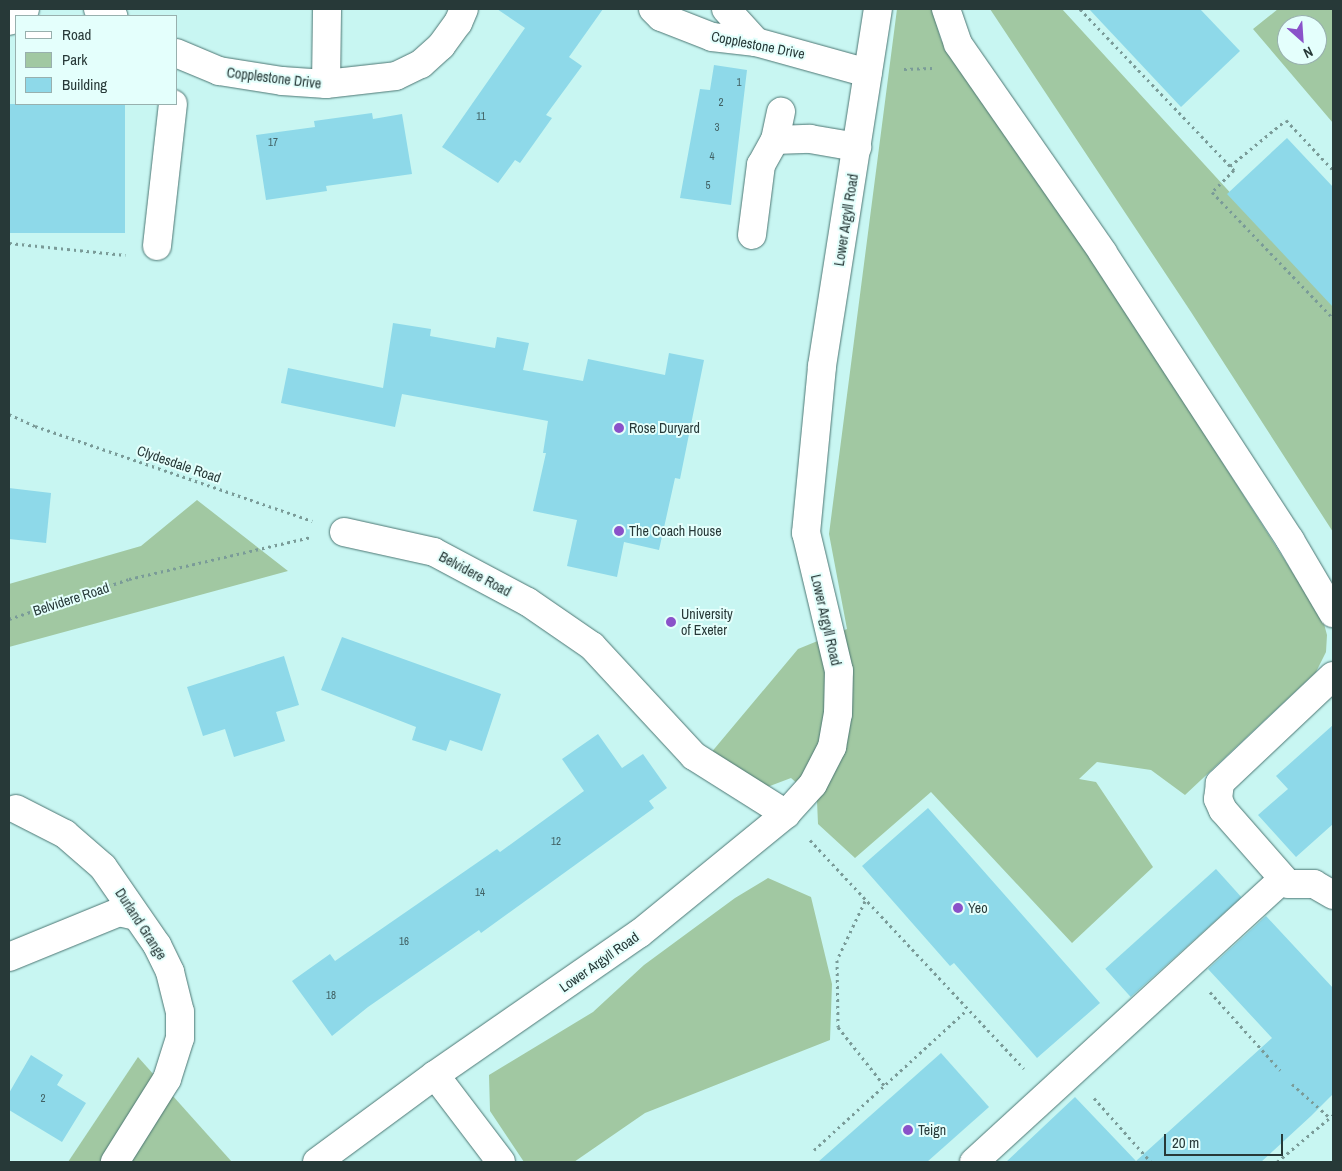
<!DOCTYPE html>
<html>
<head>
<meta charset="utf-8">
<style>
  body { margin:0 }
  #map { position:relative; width:1342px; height:1171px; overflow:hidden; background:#c8f6f2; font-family:"Archivo Narrow",sans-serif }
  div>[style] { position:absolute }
  .green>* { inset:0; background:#a1c8a2 }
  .building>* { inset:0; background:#8ed9e9; transform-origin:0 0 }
  .path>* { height:3px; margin-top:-1.5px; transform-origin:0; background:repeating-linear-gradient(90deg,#7a9b98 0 2.5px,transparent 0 6.5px) }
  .roads { filter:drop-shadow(0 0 1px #4c7673) drop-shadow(0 0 1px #4c7673) }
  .minor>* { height:28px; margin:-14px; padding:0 14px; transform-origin:14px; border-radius:14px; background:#fff }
  .dots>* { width:14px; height:14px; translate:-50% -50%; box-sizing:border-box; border:2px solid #e4fffc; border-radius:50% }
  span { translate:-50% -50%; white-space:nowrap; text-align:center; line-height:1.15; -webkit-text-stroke:4px #e4fffc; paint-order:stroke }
  .number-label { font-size:11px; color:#416164 }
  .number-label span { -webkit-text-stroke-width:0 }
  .street-label { font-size:14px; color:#273938 }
  .poi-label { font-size:14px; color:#273938 }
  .left { translate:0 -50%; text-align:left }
  .frame { position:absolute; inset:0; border:10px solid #273938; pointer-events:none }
  .legend { position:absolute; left:15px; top:15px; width:162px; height:90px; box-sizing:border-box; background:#e4fffc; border:1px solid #98b0ae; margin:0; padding:6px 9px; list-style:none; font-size:15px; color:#273938 }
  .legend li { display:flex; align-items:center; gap:10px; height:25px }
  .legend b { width:25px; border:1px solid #98b0ae }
  .north { position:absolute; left:1277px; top:15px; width:50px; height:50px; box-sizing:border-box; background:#e4fffc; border:1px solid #98b0ae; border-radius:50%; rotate:154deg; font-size:14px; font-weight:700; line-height:20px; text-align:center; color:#273938 }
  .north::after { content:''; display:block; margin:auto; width:18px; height:22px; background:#8a52c9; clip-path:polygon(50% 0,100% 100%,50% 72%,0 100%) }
  .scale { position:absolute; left:1164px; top:1134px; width:119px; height:22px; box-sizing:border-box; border:2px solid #273938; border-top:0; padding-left:6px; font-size:15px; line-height:18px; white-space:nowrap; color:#273938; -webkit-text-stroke:4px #e4fffc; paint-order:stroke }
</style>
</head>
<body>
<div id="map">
  <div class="green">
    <i style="clip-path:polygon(897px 9px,932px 9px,941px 40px,1117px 297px,1323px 620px,1327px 635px,1326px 652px,1316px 672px,1185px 795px,1151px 770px,1097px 762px,1079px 779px,1096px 782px,1153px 867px,1072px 943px,931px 792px,855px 858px,818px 824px,817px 801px,791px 778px,759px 790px,710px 754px,798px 649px,847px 629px,829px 534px)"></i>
    <i style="clip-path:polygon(990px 9px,1062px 9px,1333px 305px,1333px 532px,1191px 312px)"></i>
    <i style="clip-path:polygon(evenodd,1278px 9px,1333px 9px,1333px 123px,1253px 29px,1278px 9px,1287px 25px,1317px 25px,1317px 55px,1287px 55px,1287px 25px)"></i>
    <i style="clip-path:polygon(197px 500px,288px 571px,9px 647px,9px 584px,141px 546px)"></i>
    <i style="clip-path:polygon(768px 878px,811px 897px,832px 984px,830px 1040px,645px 1113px,574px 1162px,524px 1162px,490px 1111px,489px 1075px,593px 1012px,644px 965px,735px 898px)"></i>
    <i style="clip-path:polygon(138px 1057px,232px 1162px,68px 1162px)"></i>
  </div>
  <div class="building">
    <i style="clip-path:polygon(497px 9px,603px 9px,569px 57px,582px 66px,546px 115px,552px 118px,520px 163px,515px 160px,498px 183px,442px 147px,525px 28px)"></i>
    <i style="clip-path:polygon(1089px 9px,1200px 9px,1240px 51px,1181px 107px)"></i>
    <i style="clip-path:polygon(714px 65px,747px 70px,731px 205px,680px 198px,700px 89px,710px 90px)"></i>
    <i style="left:9px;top:104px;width:116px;height:129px"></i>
    <i style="clip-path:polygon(372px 113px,373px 119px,402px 114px,412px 174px,326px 186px,327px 191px,266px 200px,256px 135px,315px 127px,314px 121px)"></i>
    <i style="clip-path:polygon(1287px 138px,1333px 187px,1333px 307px,1227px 194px)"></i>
    <i style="clip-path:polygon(393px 323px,431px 329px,430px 336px,495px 348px,497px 337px,529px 343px,523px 370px,583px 381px,588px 359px,665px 375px,669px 353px,704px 360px,680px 479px,675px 478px,659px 550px,624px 542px,617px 577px,567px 566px,577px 520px,533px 511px,546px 453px,543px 453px,548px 421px,402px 394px,395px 427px,281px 403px,288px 368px,383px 388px)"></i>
    <i style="clip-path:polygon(9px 488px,51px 493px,46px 543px,9px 539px)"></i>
    <i style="clip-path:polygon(342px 637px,501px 694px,482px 751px,450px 740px,446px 751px,412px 740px,416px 727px,321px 690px)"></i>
    <i style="clip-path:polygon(284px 656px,299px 705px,276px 712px,285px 741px,234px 757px,225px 729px,203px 736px,187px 687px)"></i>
    <i style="clip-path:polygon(1333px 725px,1333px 824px,1296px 857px,1258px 815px,1288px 789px,1276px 776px)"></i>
    <i style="clip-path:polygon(598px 734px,622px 768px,643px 754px,667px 788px,649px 801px,654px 808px,481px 933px,479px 930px,368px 1007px,332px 1036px,292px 981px,330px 954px,335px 961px,497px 849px,500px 852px,584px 791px,562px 759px)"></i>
    <i style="clip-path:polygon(928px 808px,1100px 1003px,1037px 1058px,954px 963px,950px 966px,862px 866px)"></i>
    <i style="left:1216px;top:869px;width:38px;height:149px;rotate:48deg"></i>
    <i style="clip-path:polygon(1266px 916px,1333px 988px,1333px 1094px,1311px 1116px,1261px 1162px,1006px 1162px,1075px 1097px,1136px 1161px,1272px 1038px,1208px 969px)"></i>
    <i style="clip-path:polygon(941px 1053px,989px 1107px,927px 1162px,818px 1162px)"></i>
    <i style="clip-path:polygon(31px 1055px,63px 1075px,57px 1085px,86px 1103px,62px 1142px,9px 1110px,9px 1093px)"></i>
  </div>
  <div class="path">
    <i style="left:1080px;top:9px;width:223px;rotate:46.3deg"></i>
    <i style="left:1234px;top:170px;width:31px;rotate:135deg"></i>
    <i style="left:1212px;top:192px;width:175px;rotate:46.2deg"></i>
    <i style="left:904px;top:69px;width:28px;rotate:-2deg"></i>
    <i style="left:1230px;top:166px;width:72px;rotate:-39.4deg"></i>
    <i style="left:1286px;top:120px;width:69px;rotate:46.8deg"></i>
    <i style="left:9px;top:243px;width:117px;rotate:5.9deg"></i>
    <i style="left:9px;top:414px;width:29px;rotate:25deg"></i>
    <i style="left:35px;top:426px;width:293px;rotate:18.9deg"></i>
    <i style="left:9px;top:619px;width:126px;rotate:-18.4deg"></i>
    <i style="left:129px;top:579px;width:187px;rotate:-13deg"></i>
    <i style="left:810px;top:840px;width:313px;rotate:46.9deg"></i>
    <i style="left:865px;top:901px;width:65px;rotate:115.4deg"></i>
    <i style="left:837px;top:960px;width:67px;rotate:89.1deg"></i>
    <i style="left:838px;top:1027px;width:74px;rotate:51.6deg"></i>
    <i style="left:1210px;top:992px;width:105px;rotate:48.1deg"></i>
    <i style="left:1292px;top:1084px;width:51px;rotate:41.8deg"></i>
    <i style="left:1094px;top:1098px;width:86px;rotate:48.3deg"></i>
    <i style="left:814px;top:1150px;width:207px;rotate:-42.5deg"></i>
    <i style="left:1277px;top:1162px;width:73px;rotate:-40deg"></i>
  </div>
  <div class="roads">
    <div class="minor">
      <i style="left:98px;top:9px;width:17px;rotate:25deg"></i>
      <i style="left:653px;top:9px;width:11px;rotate:45deg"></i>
      <i style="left:661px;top:17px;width:55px;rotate:21.4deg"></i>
      <i style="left:712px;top:37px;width:44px;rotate:6.5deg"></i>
      <i style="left:756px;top:42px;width:116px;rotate:15.5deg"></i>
      <i style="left:726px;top:9px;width:45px;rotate:47.7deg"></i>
      <i style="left:946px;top:9px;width:37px;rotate:71deg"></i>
      <i style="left:958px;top:44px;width:254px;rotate:55.2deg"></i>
      <i style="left:1103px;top:253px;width:343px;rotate:56.9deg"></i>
      <i style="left:1290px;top:540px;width:85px;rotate:59.5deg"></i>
      <i style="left:9px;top:21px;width:20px;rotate:-37deg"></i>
      <i style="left:176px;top:53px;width:47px;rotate:22.7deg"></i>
      <i style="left:219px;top:71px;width:64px;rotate:9deg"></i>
      <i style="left:282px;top:81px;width:44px;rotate:3.9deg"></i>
      <i style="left:326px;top:84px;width:70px;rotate:-6.5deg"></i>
      <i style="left:396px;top:76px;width:28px;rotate:-26deg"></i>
      <i style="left:421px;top:64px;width:27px;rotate:-42deg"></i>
      <i style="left:441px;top:46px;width:29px;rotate:-54deg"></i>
      <i style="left:458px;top:23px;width:15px;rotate:-67deg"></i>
      <i style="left:326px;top:84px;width:75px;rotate:-89.2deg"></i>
      <i style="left:775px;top:140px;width:35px;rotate:-2deg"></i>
      <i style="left:810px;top:139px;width:48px;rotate:9.7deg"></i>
      <i style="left:752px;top:235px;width:71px;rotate:-82.7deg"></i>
      <i style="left:761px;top:165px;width:29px;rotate:-61deg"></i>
      <i style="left:775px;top:140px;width:29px;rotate:-78deg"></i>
      <i style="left:157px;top:246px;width:143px;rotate:-83.6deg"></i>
      <i style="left:344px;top:532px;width:92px;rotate:12.5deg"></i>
      <i style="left:434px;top:552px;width:106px;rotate:28deg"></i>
      <i style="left:528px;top:602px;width:78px;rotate:34.5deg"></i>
      <i style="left:592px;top:646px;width:150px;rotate:47.2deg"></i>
      <i style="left:694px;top:756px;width:109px;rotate:32.2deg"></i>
      <i style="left:1333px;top:676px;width:156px;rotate:136.6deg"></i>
      <i style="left:1220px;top:783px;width:16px;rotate:97deg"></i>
      <i style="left:1218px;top:799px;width:12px;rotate:66deg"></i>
      <i style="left:1223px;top:810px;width:98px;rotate:48.7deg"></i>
      <i style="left:1288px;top:884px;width:26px"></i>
      <i style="left:1314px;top:884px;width:22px;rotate:30deg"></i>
      <i style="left:16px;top:809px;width:55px;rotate:27deg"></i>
      <i style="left:65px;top:834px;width:50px;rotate:41deg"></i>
      <i style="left:103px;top:867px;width:95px;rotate:55.3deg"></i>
      <i style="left:157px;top:945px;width:30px;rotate:64deg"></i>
      <i style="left:170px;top:972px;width:41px;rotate:76deg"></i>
      <i style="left:180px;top:1012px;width:26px;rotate:90deg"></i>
      <i style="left:180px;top:1038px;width:43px;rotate:107.6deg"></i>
      <i style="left:167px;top:1079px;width:98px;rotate:122.1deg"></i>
      <i style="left:9px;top:957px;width:119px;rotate:-22.2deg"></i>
      <i style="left:119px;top:912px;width:17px;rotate:13deg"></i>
      <i style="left:435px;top:1075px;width:109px;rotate:52.8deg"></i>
      <i style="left:317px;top:1162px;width:147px;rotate:-36.4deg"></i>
      <i style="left:435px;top:1075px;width:248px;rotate:-34.7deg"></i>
      <i style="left:639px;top:934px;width:190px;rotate:-39.2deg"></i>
      <i style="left:786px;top:814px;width:40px;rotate:-48deg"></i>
      <i style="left:813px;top:784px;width:42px;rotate:-62.8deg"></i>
      <i style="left:832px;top:747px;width:34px;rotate:-80deg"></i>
      <i style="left:838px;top:714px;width:43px;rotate:-88.7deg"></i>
      <i style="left:839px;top:671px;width:142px;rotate:-103.4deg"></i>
      <i style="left:806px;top:533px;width:168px;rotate:-84.5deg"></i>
      <i style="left:822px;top:366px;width:361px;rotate:-81.1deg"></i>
      <i style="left:974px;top:1162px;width:419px;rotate:-42.5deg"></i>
    </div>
  </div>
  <div class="dots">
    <i style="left:619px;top:428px;background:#8a52c9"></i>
    <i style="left:619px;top:531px;background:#8a52c9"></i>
    <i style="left:671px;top:622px;background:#8a52c9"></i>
    <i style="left:958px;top:908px;background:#8a52c9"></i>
    <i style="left:908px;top:1130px;background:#8a52c9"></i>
  </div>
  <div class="number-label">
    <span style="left:739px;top:82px">1</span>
    <span style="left:721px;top:102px">2</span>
    <span style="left:481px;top:116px">11</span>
    <span style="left:717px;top:127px">3</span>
    <span style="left:273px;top:142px">17</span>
    <span style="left:712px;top:156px">4</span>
    <span style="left:708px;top:185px">5</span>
    <span style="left:556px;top:841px">12</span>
    <span style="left:480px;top:892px">14</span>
    <span style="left:404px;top:941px">16</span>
    <span style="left:331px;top:995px">18</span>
    <span style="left:43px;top:1098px">2</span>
  </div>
  <div class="street-label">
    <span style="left:758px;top:45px;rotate:11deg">Copplestone Drive</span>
    <span style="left:274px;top:78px;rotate:7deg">Copplestone Drive</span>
    <span style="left:846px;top:220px;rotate:-81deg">Lower Argyll Road</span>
    <span style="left:179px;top:464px;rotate:19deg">Clydesdale Road</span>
    <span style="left:475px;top:574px;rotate:28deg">Belvidere Road</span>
    <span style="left:71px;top:599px;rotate:-18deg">Belvidere Road</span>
    <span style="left:826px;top:620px;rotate:77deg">Lower Argyll Road</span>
    <span style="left:141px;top:924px;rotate:57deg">Durland Grange</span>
    <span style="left:599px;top:962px;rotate:-35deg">Lower Argyll Road</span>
  </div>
  <div class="poi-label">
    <span class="left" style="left:629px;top:428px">Rose Duryard</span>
    <span class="left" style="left:629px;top:531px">The Coach House</span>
    <span class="left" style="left:681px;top:622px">University<br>of Exeter</span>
    <span class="left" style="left:968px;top:908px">Yeo</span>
    <span class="left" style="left:918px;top:1130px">Teign</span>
  </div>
  <div class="frame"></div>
  <ul class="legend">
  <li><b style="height:6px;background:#fff"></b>Road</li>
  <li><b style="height:14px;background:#a1c8a2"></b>Park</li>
  <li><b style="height:14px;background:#8ed9e9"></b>Building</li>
  </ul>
  <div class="north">N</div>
  <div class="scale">20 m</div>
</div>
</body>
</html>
